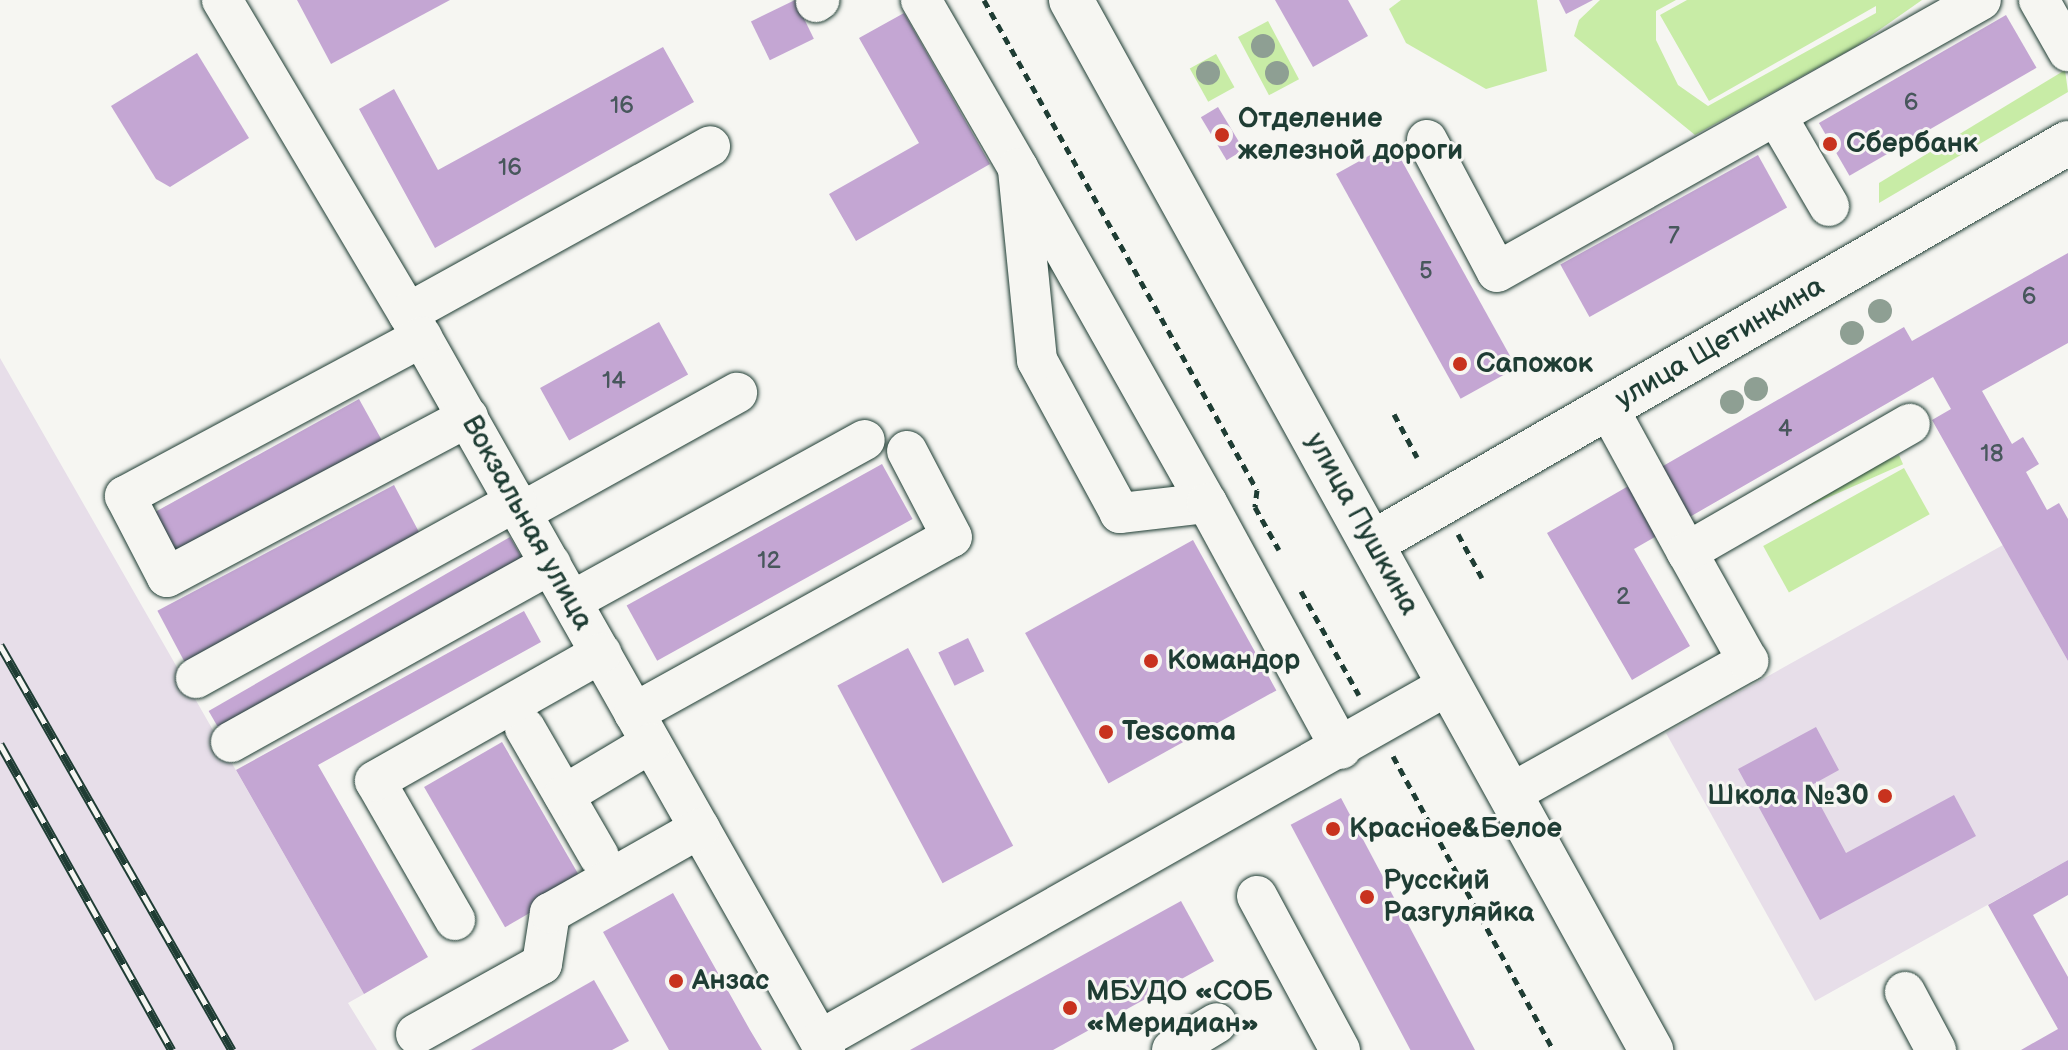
<!DOCTYPE html>
<html>
<head>
<meta charset="utf-8">
<style>
  body { margin:0 }
  #map { position:relative; width:2068px; height:1050px; overflow:hidden; background:#f6f6f2; font-family:"Balsamiq Sans",sans-serif }
  div>[style] { position:absolute }
  .built>* { inset:0; background:#e7dee9 }
  .green>* { inset:0; background:#c8eca6; transform-origin:0 0 }
  .building>* { inset:0; background:#c4a6d3; transform-origin:0 0 }
  .path>* { height:5px; margin-top:-2.5px; transform-origin:0; background:repeating-linear-gradient(90deg,#1f3d34 0 8px,transparent 0 14px) }
  .roads { filter:drop-shadow(0 0 2px #1f3d34) drop-shadow(0 0 2px #1f3d34) }
  .minor>* { height:40px; margin:-20px; padding:0 20px; transform-origin:20px; border-radius:20px; background:#f6f6f2 }
  .major>* { height:44px; margin:-22px; padding:0 22px; transform-origin:22px; border-radius:22px; background:#f6f6f2 }
  .rail>* { height:9px; margin-top:-4.5px; transform-origin:0; background:repeating-linear-gradient(90deg,#f6f6f2 0 18px,#1f3d34 0 36px); box-sizing:border-box; border-block:2px solid #1f3d34 }
  .trees>* { width:24px; height:24px; margin:-12px; border-radius:50%; background:#8e9f93 }
  .dots>* { width:22px; height:22px; translate:-50% -50%; box-sizing:border-box; border:4px solid #f6f6f2; border-radius:50% }
  span { translate:-50% -50%; white-space:nowrap; text-align:center; line-height:1.15; -webkit-text-stroke:6px #f6f6f2; paint-order:stroke }
  .number-label { font-size:24px; color:#48575c }
  .number-label span { -webkit-text-stroke-width:0 }
  .poi-label { font-size:28px; color:#1f3d34; font-weight:700 }
  .left { translate:0 -50%; text-align:left }
  .right { translate:-100% -50%; text-align:right }
  .street-label { font-size:28px; color:#1f3d34 }
</style>
</head>
<body>
<div id="map">
  <div class="built">
    <i style="clip-path:polygon(0 358px,364px 994px,348px 1003px,377px 1050px,0 1050px)"></i>
    <i style="clip-path:polygon(2003px 545px,2068px 661px,2068px 860px,1815px 1001px,1666px 733px)"></i>
  </div>
  <div class="green">
    <i style="clip-path:polygon(1401px 0,1537px 0,1547px 71px,1486px 89px,1406px 43px,1389px 9px)"></i>
    <i style="clip-path:polygon(1600px 0,1676px 0,1656px 11px,1656px 40px,1678px 85px,1708px 106px,1876px 13px,1876px 6px,1709px 101px,1660px 15px,1687px 0,1922px 0,1855px 47px,1695px 135px,1574px 36px,1579px 20px)"></i>
    <i style="left:1268px;top:21px;width:66px;height:34px;rotate:62deg"></i>
    <i style="left:1216px;top:54px;width:38px;height:30px;rotate:61deg"></i>
    <i style="clip-path:polygon(2065px 70px,2068px 92px,1879px 203px,1879px 183px)"></i>
    <i style="left:1899px;top:455px;width:10px;height:168px;rotate:66deg"></i>
    <i style="left:1904px;top:468px;width:53px;height:161px;rotate:61deg"></i>
  </div>
  <div class="building">
    <i style="clip-path:polygon(297px 0,450px 0,331px 64px)"></i>
    <i style="left:795px;top:0;width:43px;height:49px;rotate:64deg"></i>
    <i style="clip-path:polygon(1275px 0,1348px 0,1368px 36px,1313px 67px)"></i>
    <i style="clip-path:polygon(1559px 0,1593px 0,1566px 14px)"></i>
    <i style="clip-path:polygon(904px 13px,990px 164px,856px 241px,829px 194px,919px 143px,859px 38px)"></i>
    <i style="left:2006px;top:15px;width:61px;height:216px;rotate:60deg"></i>
    <i style="clip-path:polygon(663px 47px,694px 102px,435px 248px,359px 109px,394px 89px,438px 170px)"></i>
    <i style="clip-path:polygon(197px 53px,249px 138px,170px 187px,156px 179px,111px 106px)"></i>
    <i style="left:1218px;top:107px;width:50px;height:20px;rotate:59deg"></i>
    <i style="left:1392px;top:143px;width:257px;height:64px;rotate:61deg"></i>
    <i style="left:1758px;top:155px;width:60px;height:226px;rotate:61deg"></i>
    <i style="clip-path:polygon(2068px 253px,2068px 343px,1982px 391px,2012px 444px,2023px 437px,2039px 464px,2026px 472px,2047px 510px,2059px 503px,2068px 519px,2068px 661px,1932px 420px,1951px 409px,1933px 377px,1634px 549px,1690px 646px,1632px 680px,1547px 533px,1904px 327px,1912px 341px)"></i>
    <i style="left:659px;top:322px;width:60px;height:136px;rotate:61deg"></i>
    <i style="left:359px;top:399px;width:60px;height:242px;rotate:61deg"></i>
    <i style="left:882px;top:464px;width:63px;height:292px;rotate:61deg"></i>
    <i style="left:394px;top:485px;width:66px;height:268px;rotate:62deg"></i>
    <i style="left:510px;top:537px;width:32px;height:348px;rotate:60deg"></i>
    <i style="left:1193px;top:540px;width:172px;height:192px;rotate:61deg"></i>
    <i style="clip-path:polygon(524px 611px,541px 642px,318px 765px,428px 957px,364px 994px,236px 770px)"></i>
    <i style="left:968px;top:638px;width:37px;height:33px;rotate:64deg"></i>
    <i style="left:908px;top:648px;width:224px;height:80px;rotate:62deg"></i>
    <i style="clip-path:polygon(1816px 727px,1839px 770px,1810px 786px,1846px 853px,1954px 795px,1976px 836px,1820px 920px,1738px 769px)"></i>
    <i style="left:502px;top:742px;width:162px;height:90px;rotate:60deg"></i>
    <i style="left:1341px;top:798px;width:286px;height:57px;rotate:62deg"></i>
    <i style="clip-path:polygon(2068px 860px,2068px 895px,2033px 915px,2068px 977px,2068px 1050px,2021px 1050px,2058px 1029px,1988px 905px)"></i>
    <i style="clip-path:polygon(673px 893px,750px 1030px,762px 1050px,669px 1050px,603px 932px)"></i>
    <i style="clip-path:polygon(1181px 901px,1214px 961px,1053px 1050px,910px 1050px)"></i>
    <i style="clip-path:polygon(594px 980px,629px 1041px,612px 1050px,471px 1050px)"></i>
  </div>
  <div class="path">
    <i style="left:984px;top:0;width:561px;rotate:60.88deg"></i>
    <i style="left:1257px;top:490px;width:17px;rotate:97deg"></i>
    <i style="left:1255px;top:507px;width:49px;rotate:60.8deg"></i>
    <i style="left:1394px;top:414px;width:49px;rotate:61.9deg"></i>
    <i style="left:1458px;top:534px;width:50px;rotate:61.4deg"></i>
    <i style="left:1301px;top:591px;width:119px;rotate:60.9deg"></i>
    <i style="left:1393px;top:756px;width:335px;rotate:61.4deg"></i>
  </div>
  <div class="roads">
    <div class="minor">
      <i style="left:222px;top:0;width:364px;rotate:59.3deg"></i>
      <i style="left:408px;top:313px;width:847px;rotate:60.5deg"></i>
      <i style="left:921px;top:0;width:194px;rotate:60deg"></i>
      <i style="left:1018px;top:168px;width:385px;rotate:60.6deg"></i>
      <i style="left:1207px;top:503px;width:88px;rotate:173.4deg"></i>
      <i style="left:1120px;top:513px;width:174px;rotate:-118.5deg"></i>
      <i style="left:1037px;top:360px;width:193px;rotate:-95.7deg"></i>
      <i style="left:2039px;top:0;width:59px;rotate:60.4deg"></i>
      <i style="left:816px;top:2px;width:4px;rotate:-34deg"></i>
      <i style="left:1777px;top:117px;width:103px;rotate:59.7deg"></i>
      <i style="left:1427px;top:140px;width:149px;rotate:62.1deg"></i>
      <i style="left:1497px;top:272px;width:555px;rotate:-29.34deg"></i>
      <i style="left:408px;top:313px;width:345px;rotate:-28.9deg"></i>
      <i style="left:422px;top:337px;width:337px;rotate:151.8deg"></i>
      <i style="left:125px;top:496px;width:91px;rotate:62.6deg"></i>
      <i style="left:167px;top:577px;width:341px;rotate:-28deg"></i>
      <i style="left:1608px;top:408px;width:164px;rotate:61.3deg"></i>
      <i style="left:1207px;top:503px;width:280px;rotate:61.4deg"></i>
      <i style="left:522px;top:512px;width:246px;rotate:-29deg"></i>
      <i style="left:572px;top:601px;width:334px;rotate:-28.8deg"></i>
      <i style="left:196px;top:678px;width:366px;rotate:-28.9deg"></i>
      <i style="left:634px;top:713px;width:363px;rotate:-29deg"></i>
      <i style="left:952px;top:537px;width:97px;rotate:-117.6deg"></i>
      <i style="left:525px;top:728px;width:148px;rotate:60deg"></i>
      <i style="left:231px;top:742px;width:366px;rotate:-29.1deg"></i>
      <i style="left:1510px;top:794px;width:273px;rotate:-29.2deg"></i>
      <i style="left:1748px;top:661px;width:125px;rotate:-119.2deg"></i>
      <i style="left:1687px;top:552px;width:257px;rotate:-29.9deg"></i>
      <i style="left:564px;top:795px;width:101px;rotate:-30.9deg"></i>
      <i style="left:1257px;top:896px;width:175px;rotate:61.7deg"></i>
      <i style="left:455px;top:920px;width:160px;rotate:-119.9deg"></i>
      <i style="left:375px;top:781px;width:260px;rotate:-29.5deg"></i>
      <i style="left:1905px;top:992px;width:66px;rotate:61.9deg"></i>
      <i style="left:416px;top:1034px;width:144px;rotate:-29.1deg"></i>
      <i style="left:542px;top:964px;width:52px;rotate:-81.1deg"></i>
      <i style="left:550px;top:913px;width:172px;rotate:-29.5deg"></i>
      <i style="left:820px;top:1040px;width:724px;rotate:-29.47deg"></i>
      <i style="left:1172px;top:1050px;width:52px;rotate:-31deg"></i>
    </div>
    <div class="major">
      <i style="left:1071px;top:0;width:1200px;rotate:61.08deg"></i>
      <i style="left:1372px;top:543px;width:803px;rotate:-29.89deg"></i>
    </div>
  </div>
  <div class="rail">
    <i style="left:0;top:645px;width:467px;rotate:60.2deg"></i>
    <i style="left:0;top:744px;width:351px;rotate:60.7deg"></i>
  </div>
  <div class="trees">
    <i style="left:1263px;top:46px"></i>
    <i style="left:1208px;top:73px"></i>
    <i style="left:1277px;top:73px"></i>
    <i style="left:1880px;top:311px"></i>
    <i style="left:1852px;top:333px"></i>
    <i style="left:1756px;top:389px"></i>
    <i style="left:1732px;top:402px"></i>
  </div>
  <div class="dots">
    <i style="left:1222px;top:135px;background:#c8321e"></i>
    <i style="left:1830px;top:144px;background:#c8321e"></i>
    <i style="left:1460px;top:364px;background:#c8321e"></i>
    <i style="left:1151px;top:661px;background:#c8321e"></i>
    <i style="left:1106px;top:732px;background:#c8321e"></i>
    <i style="left:1885px;top:796px;background:#c8321e"></i>
    <i style="left:1333px;top:829px;background:#c8321e"></i>
    <i style="left:1367px;top:897px;background:#c8321e"></i>
    <i style="left:676px;top:981px;background:#c8321e"></i>
    <i style="left:1070px;top:1008px;background:#c8321e"></i>
  </div>
  <div class="number-label">
    <span style="left:1911px;top:103px">6</span>
    <span style="left:622px;top:106px">16</span>
    <span style="left:510px;top:168px">16</span>
    <span style="left:1674px;top:236px">7</span>
    <span style="left:1426px;top:271px">5</span>
    <span style="left:2029px;top:297px">6</span>
    <span style="left:614px;top:381px">14</span>
    <span style="left:1785px;top:429px">4</span>
    <span style="left:1992px;top:454px">18</span>
    <span style="left:769px;top:561px">12</span>
    <span style="left:1623px;top:597px">2</span>
  </div>
  <div class="poi-label">
    <span class="left" style="left:1238px;top:135px">Отделение<br>железной дороги</span>
    <span class="left" style="left:1846px;top:144px">Сбербанк</span>
    <span class="left" style="left:1476px;top:364px">Сапожок</span>
    <span class="left" style="left:1167px;top:661px">Командор</span>
    <span class="left" style="left:1122px;top:732px">Tescoma</span>
    <span class="right" style="left:1869px;top:796px">Школа №30</span>
    <span class="left" style="left:1349px;top:829px">Красное&amp;Белое</span>
    <span class="left" style="left:1383px;top:897px">Русский<br>Разгуляйка</span>
    <span class="left" style="left:692px;top:981px">Анзас</span>
    <span class="left" style="left:1086px;top:1008px">МБУДО «СОБ<br>«Меридиан»</span>
  </div>
  <div class="street-label">
    <span style="left:1720px;top:343px;rotate:-30deg">улица Щетинкина</span>
    <span style="left:527px;top:523px;rotate:61deg">Вокзальная улица</span>
    <span style="left:1362px;top:524px;rotate:61deg">улица Пушкина</span>
  </div>
</div>
</body>
</html>
